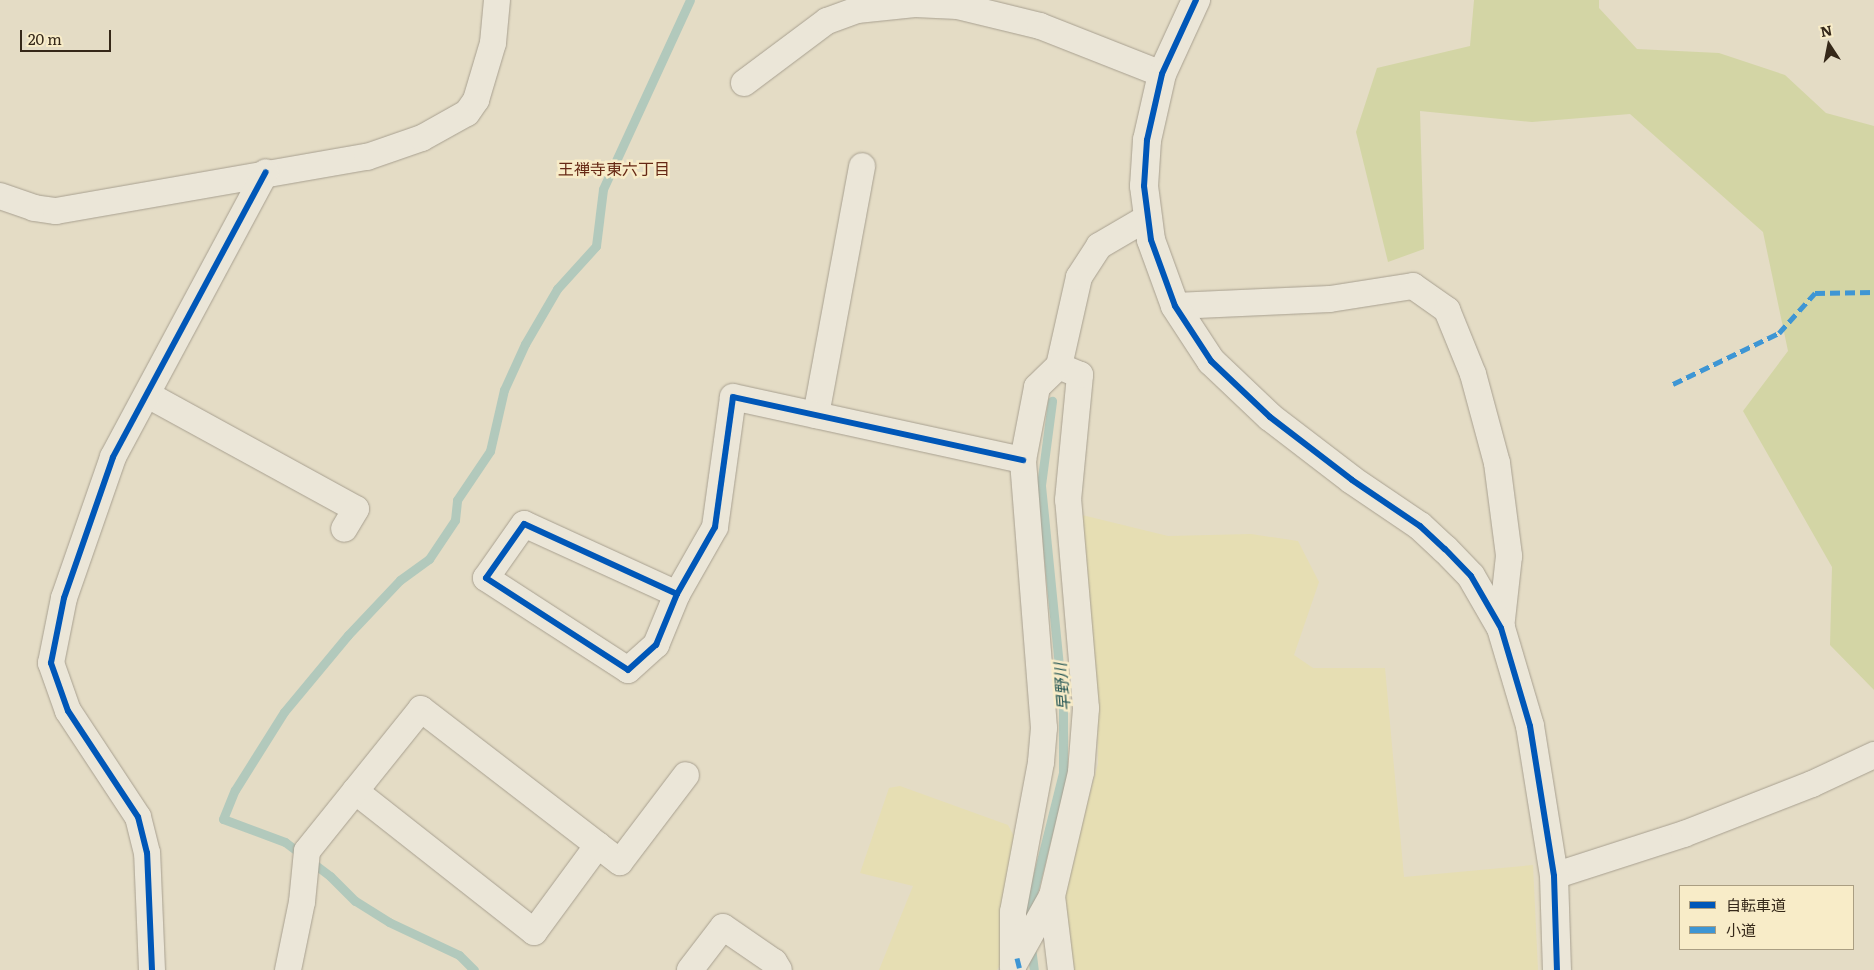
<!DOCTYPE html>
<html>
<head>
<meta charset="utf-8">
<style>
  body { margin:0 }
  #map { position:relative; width:1874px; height:970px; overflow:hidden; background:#e4dcc5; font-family:Literata,"Noto Sans JP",serif }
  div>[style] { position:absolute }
  .farmland>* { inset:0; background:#e6deb3 }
  .green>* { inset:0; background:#d3d5a5 }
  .stream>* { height:9px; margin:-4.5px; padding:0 4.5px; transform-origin:4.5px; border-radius:4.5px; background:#b2c9bc }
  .roads { filter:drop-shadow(0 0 1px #a8a090) drop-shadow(0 0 1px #a8a090) }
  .street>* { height:26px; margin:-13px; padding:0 13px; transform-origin:13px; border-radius:13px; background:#ebe6d8 }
  .secondary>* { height:28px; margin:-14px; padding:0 14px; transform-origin:14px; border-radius:14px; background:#ebe6d8 }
  .quiet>* { height:5px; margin-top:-2.5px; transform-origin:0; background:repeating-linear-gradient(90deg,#3e96d4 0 10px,transparent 0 15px) }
  .cycleway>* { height:6px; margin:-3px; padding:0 3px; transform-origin:3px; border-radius:3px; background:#0057b8 }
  span { translate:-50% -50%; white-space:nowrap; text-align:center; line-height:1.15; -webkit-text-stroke:5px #f8ecc8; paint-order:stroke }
  .neighbourhood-label { font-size:16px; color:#662814 }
  .water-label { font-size:16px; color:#265755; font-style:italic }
  .legend { position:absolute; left:1679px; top:885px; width:175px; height:65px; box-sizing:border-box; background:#f8ecc8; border:1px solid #aa9e82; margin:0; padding:6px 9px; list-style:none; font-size:15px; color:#352819 }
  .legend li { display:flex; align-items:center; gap:10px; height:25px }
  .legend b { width:25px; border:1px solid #aa9e82 }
  .north { position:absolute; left:1804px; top:20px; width:50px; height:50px; -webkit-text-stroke:4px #f8ecc8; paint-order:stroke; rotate:349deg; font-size:14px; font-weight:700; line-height:20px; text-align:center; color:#352819 }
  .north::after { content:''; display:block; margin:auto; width:18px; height:22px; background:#352819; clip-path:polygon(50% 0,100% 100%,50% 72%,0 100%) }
  .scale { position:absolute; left:20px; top:30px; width:91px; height:22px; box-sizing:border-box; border:2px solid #352819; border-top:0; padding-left:6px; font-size:15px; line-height:18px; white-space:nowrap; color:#352819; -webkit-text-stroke:4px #f8ecc8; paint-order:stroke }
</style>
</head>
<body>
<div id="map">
  <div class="farmland">
    <i style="clip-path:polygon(1078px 514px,1168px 536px,1251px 534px,1298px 541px,1319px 582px,1294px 655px,1313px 668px,1385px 668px,1404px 877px,1533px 865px,1538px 970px,1072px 970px,1064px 936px,1066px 879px,1098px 764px,1097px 698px)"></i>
    <i style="clip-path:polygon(900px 786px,1008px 825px,1018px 844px,1004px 959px,997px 970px,879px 970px,913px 886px,860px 873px,889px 788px)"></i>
  </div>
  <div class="green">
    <i style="clip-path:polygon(1474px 0,1599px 0,1599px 8px,1637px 49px,1719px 53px,1785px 75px,1826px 113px,1874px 126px,1874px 690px,1830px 645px,1832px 567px,1743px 411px,1788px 351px,1763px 232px,1630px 114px,1532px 122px,1420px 111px,1424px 249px,1388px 262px,1356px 132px,1377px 68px,1470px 46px)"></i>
  </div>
  <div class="stream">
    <i style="left:1030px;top:919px;width:14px;rotate:-90deg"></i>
    <i style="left:1030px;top:905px;width:136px;rotate:-76deg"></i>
    <i style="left:1063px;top:773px;width:67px;rotate:-90deg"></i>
    <i style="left:1063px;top:706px;width:222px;rotate:-95.7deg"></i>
    <i style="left:1041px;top:485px;width:85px;rotate:-82.5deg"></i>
    <i style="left:1031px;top:947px;width:23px;rotate:83deg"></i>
    <i style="left:474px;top:970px;width:21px;rotate:-135deg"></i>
    <i style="left:459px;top:955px;width:77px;rotate:-154.8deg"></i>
    <i style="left:389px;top:922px;width:40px;rotate:-148deg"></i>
    <i style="left:355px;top:901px;width:35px;rotate:-135deg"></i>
    <i style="left:330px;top:876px;width:56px;rotate:-142.9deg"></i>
    <i style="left:285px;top:842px;width:66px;rotate:-159.6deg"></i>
    <i style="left:223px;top:819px;width:31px;rotate:-68deg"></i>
    <i style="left:235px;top:790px;width:92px;rotate:-57.9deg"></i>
    <i style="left:284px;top:712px;width:100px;rotate:-50.3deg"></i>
    <i style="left:348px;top:635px;width:76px;rotate:-46.6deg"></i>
    <i style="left:400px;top:580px;width:36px;rotate:-36deg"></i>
    <i style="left:429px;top:559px;width:47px;rotate:-56.3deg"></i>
    <i style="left:455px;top:520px;width:20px;rotate:-84deg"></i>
    <i style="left:457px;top:500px;width:59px;rotate:-56deg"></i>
    <i style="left:490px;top:451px;width:63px;rotate:-77.1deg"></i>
    <i style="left:504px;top:390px;width:51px;rotate:-65.5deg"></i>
    <i style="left:525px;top:344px;width:64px;rotate:-59.8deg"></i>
    <i style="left:557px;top:289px;width:58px;rotate:-47.8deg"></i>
    <i style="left:596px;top:246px;width:57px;rotate:-83deg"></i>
    <i style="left:603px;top:189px;width:208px;rotate:-65.3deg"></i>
  </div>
  <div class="roads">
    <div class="street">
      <i style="left:744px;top:83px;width:104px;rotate:-36.8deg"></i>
      <i style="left:827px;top:21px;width:32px;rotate:-20deg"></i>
      <i style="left:857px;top:10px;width:58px;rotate:-5.9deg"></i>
      <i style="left:915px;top:4px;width:43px;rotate:2.7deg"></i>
      <i style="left:958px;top:6px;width:84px;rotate:13.7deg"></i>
      <i style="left:1040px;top:26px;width:131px;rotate:21.5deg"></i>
      <i style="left:0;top:196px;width:36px;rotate:19deg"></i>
      <i style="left:34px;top:208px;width:22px;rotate:8deg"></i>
      <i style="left:56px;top:211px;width:316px;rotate:-9.9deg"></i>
      <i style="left:367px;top:157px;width:58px;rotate:-19.1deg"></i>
      <i style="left:422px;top:138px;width:51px;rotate:-29.1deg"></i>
      <i style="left:467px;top:113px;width:16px;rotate:-55deg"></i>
      <i style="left:476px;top:100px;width:59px;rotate:-73.4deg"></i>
      <i style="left:493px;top:43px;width:43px;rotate:-84.7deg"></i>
      <i style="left:1175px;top:306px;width:155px;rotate:-2.6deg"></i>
      <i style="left:1330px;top:299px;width:84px;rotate:-8.9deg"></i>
      <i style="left:1413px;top:286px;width:42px;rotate:35.2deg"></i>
      <i style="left:1447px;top:310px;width:69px;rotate:67.9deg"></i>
      <i style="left:1473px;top:374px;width:92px;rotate:74.9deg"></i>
      <i style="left:1497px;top:463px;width:94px;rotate:82.6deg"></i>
      <i style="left:1509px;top:556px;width:72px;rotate:96.3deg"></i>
      <i style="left:148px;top:395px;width:237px;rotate:28.7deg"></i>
      <i style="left:356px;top:509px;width:23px;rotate:121deg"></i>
      <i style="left:816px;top:415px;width:253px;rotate:-79.5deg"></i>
      <i style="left:677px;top:594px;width:168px;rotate:-155.4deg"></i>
      <i style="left:524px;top:524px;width:66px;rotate:125.1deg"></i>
      <i style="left:486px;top:578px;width:169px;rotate:32.9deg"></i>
      <i style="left:628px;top:670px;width:38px;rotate:-42deg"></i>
      <i style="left:656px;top:645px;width:55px;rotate:-67.6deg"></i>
      <i style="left:677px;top:594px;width:77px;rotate:-60.4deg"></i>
      <i style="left:715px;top:527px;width:131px;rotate:-82.1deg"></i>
      <i style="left:733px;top:397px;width:297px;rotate:12.3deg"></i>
      <i style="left:355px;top:791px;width:228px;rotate:38.2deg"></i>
      <i style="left:534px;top:932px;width:108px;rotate:-53.7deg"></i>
      <i style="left:1554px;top:876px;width:137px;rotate:-17.9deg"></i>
      <i style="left:1684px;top:834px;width:137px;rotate:-21.3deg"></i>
      <i style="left:1812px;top:784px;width:68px;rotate:-25.1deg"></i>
      <i style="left:1052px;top:896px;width:75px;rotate:83.1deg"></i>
      <i style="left:1013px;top:966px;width:80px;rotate:-60.9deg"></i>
      <i style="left:1052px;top:896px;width:127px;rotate:-76.8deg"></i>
      <i style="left:1081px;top:772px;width:64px;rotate:-85.5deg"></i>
      <i style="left:1086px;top:708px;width:209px;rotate:-94.9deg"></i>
      <i style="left:1068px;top:500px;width:126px;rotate:-84.5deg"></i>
      <i style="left:1080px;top:375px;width:23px;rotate:-157deg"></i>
      <i style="left:1013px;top:968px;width:56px;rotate:-90deg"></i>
      <i style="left:1013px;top:912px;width:153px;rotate:-79.4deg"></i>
      <i style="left:1041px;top:762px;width:34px;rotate:-85deg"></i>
      <i style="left:1044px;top:728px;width:269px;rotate:-94.5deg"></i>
      <i style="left:1023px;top:460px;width:74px;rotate:-79.1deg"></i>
      <i style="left:1037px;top:387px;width:30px;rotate:-44deg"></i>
      <i style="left:1059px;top:366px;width:91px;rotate:-77.3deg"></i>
      <i style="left:1079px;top:277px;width:37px;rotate:-57deg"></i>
      <i style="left:1099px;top:246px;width:56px;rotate:-30.3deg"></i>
      <i style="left:152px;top:970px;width:117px;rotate:-92.4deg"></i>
      <i style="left:147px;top:853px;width:37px;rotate:-104deg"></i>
      <i style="left:138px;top:817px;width:127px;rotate:-123.4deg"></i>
      <i style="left:68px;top:711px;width:51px;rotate:-109.5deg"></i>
      <i style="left:51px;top:663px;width:66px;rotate:-78.7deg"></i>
      <i style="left:64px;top:598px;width:149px;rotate:-70.8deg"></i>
      <i style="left:113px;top:457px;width:323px;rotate:-61.8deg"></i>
      <i style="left:288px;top:970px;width:69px;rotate:-78.4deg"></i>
      <i style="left:302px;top:902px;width:51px;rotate:-84.4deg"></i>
      <i style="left:307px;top:851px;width:182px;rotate:-51.2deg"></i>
      <i style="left:421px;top:709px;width:251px;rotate:37.6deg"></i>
      <i style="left:620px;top:862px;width:109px;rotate:-52.8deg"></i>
      <i style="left:690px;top:970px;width:54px;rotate:-52.5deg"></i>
      <i style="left:723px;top:927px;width:62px;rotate:34.5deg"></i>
      <i style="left:774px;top:962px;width:9px;rotate:58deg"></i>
    </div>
    <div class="secondary">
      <i style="left:1196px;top:0;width:81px;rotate:114.7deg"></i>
      <i style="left:1162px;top:74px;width:68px;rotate:102.8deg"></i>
      <i style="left:1147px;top:140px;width:46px;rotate:93.7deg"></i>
      <i style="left:1144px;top:186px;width:54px;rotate:82.6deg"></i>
      <i style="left:1151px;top:240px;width:70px;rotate:70deg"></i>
      <i style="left:1175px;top:306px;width:66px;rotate:56.8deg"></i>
      <i style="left:1211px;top:361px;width:81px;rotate:43.5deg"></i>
      <i style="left:1270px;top:417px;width:103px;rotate:37.5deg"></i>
      <i style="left:1352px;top:480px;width:82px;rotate:34.1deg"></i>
      <i style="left:1420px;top:526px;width:34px;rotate:43deg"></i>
      <i style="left:1445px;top:549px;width:37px;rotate:46deg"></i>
      <i style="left:1471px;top:576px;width:60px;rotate:60deg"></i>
      <i style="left:1501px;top:628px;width:102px;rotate:73.5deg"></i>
      <i style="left:1530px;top:726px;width:152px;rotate:80.9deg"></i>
      <i style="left:1554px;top:876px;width:94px;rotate:88.2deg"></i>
    </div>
  </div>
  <div class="quiet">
    <i style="left:1673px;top:384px;width:118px;rotate:-25.7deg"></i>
    <i style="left:1779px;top:333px;width:54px;rotate:-48deg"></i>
    <i style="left:1815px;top:293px;width:59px;rotate:-1deg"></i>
    <i style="left:1017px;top:958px;width:12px;rotate:76deg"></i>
  </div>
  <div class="cycleway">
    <i style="left:1196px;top:0;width:81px;rotate:114.7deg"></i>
    <i style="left:1162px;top:74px;width:68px;rotate:102.8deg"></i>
    <i style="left:1147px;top:140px;width:46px;rotate:93.7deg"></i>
    <i style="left:1144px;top:186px;width:54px;rotate:82.6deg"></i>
    <i style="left:1151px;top:240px;width:70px;rotate:70deg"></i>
    <i style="left:1175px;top:306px;width:66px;rotate:56.8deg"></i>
    <i style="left:1211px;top:361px;width:81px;rotate:43.5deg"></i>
    <i style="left:1270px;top:417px;width:103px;rotate:37.5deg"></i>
    <i style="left:1352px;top:480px;width:82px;rotate:34.1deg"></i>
    <i style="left:1420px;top:526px;width:34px;rotate:43deg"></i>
    <i style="left:1445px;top:549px;width:37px;rotate:46deg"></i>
    <i style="left:1471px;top:576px;width:60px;rotate:60deg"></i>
    <i style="left:1501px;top:628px;width:102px;rotate:73.5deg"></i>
    <i style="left:1530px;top:726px;width:152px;rotate:80.9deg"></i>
    <i style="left:1554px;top:876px;width:94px;rotate:88.2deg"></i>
    <i style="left:677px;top:594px;width:168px;rotate:-155.4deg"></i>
    <i style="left:524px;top:524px;width:66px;rotate:125.1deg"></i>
    <i style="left:486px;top:578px;width:169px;rotate:32.9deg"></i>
    <i style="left:628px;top:670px;width:38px;rotate:-42deg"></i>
    <i style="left:656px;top:645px;width:55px;rotate:-67.6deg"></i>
    <i style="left:677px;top:594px;width:77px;rotate:-60.4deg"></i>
    <i style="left:715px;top:527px;width:131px;rotate:-82.1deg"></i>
    <i style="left:733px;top:397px;width:297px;rotate:12.3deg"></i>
    <i style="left:152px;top:970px;width:117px;rotate:-92.4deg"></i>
    <i style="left:147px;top:853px;width:37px;rotate:-104deg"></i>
    <i style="left:138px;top:817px;width:127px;rotate:-123.4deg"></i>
    <i style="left:68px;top:711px;width:51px;rotate:-109.5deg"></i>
    <i style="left:51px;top:663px;width:66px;rotate:-78.7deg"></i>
    <i style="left:64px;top:598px;width:149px;rotate:-70.8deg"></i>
    <i style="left:113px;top:457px;width:323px;rotate:-61.8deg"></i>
  </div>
  <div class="neighbourhood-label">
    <span style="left:614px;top:168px">王禅寺東六丁目</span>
  </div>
  <div class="water-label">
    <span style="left:1061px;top:687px;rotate:-95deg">早野川</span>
  </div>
  <ul class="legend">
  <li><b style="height:6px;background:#0057b8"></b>自転車道</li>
  <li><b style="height:6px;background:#3e96d4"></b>小道</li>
  </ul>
  <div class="north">N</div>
  <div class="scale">20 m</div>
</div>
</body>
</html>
